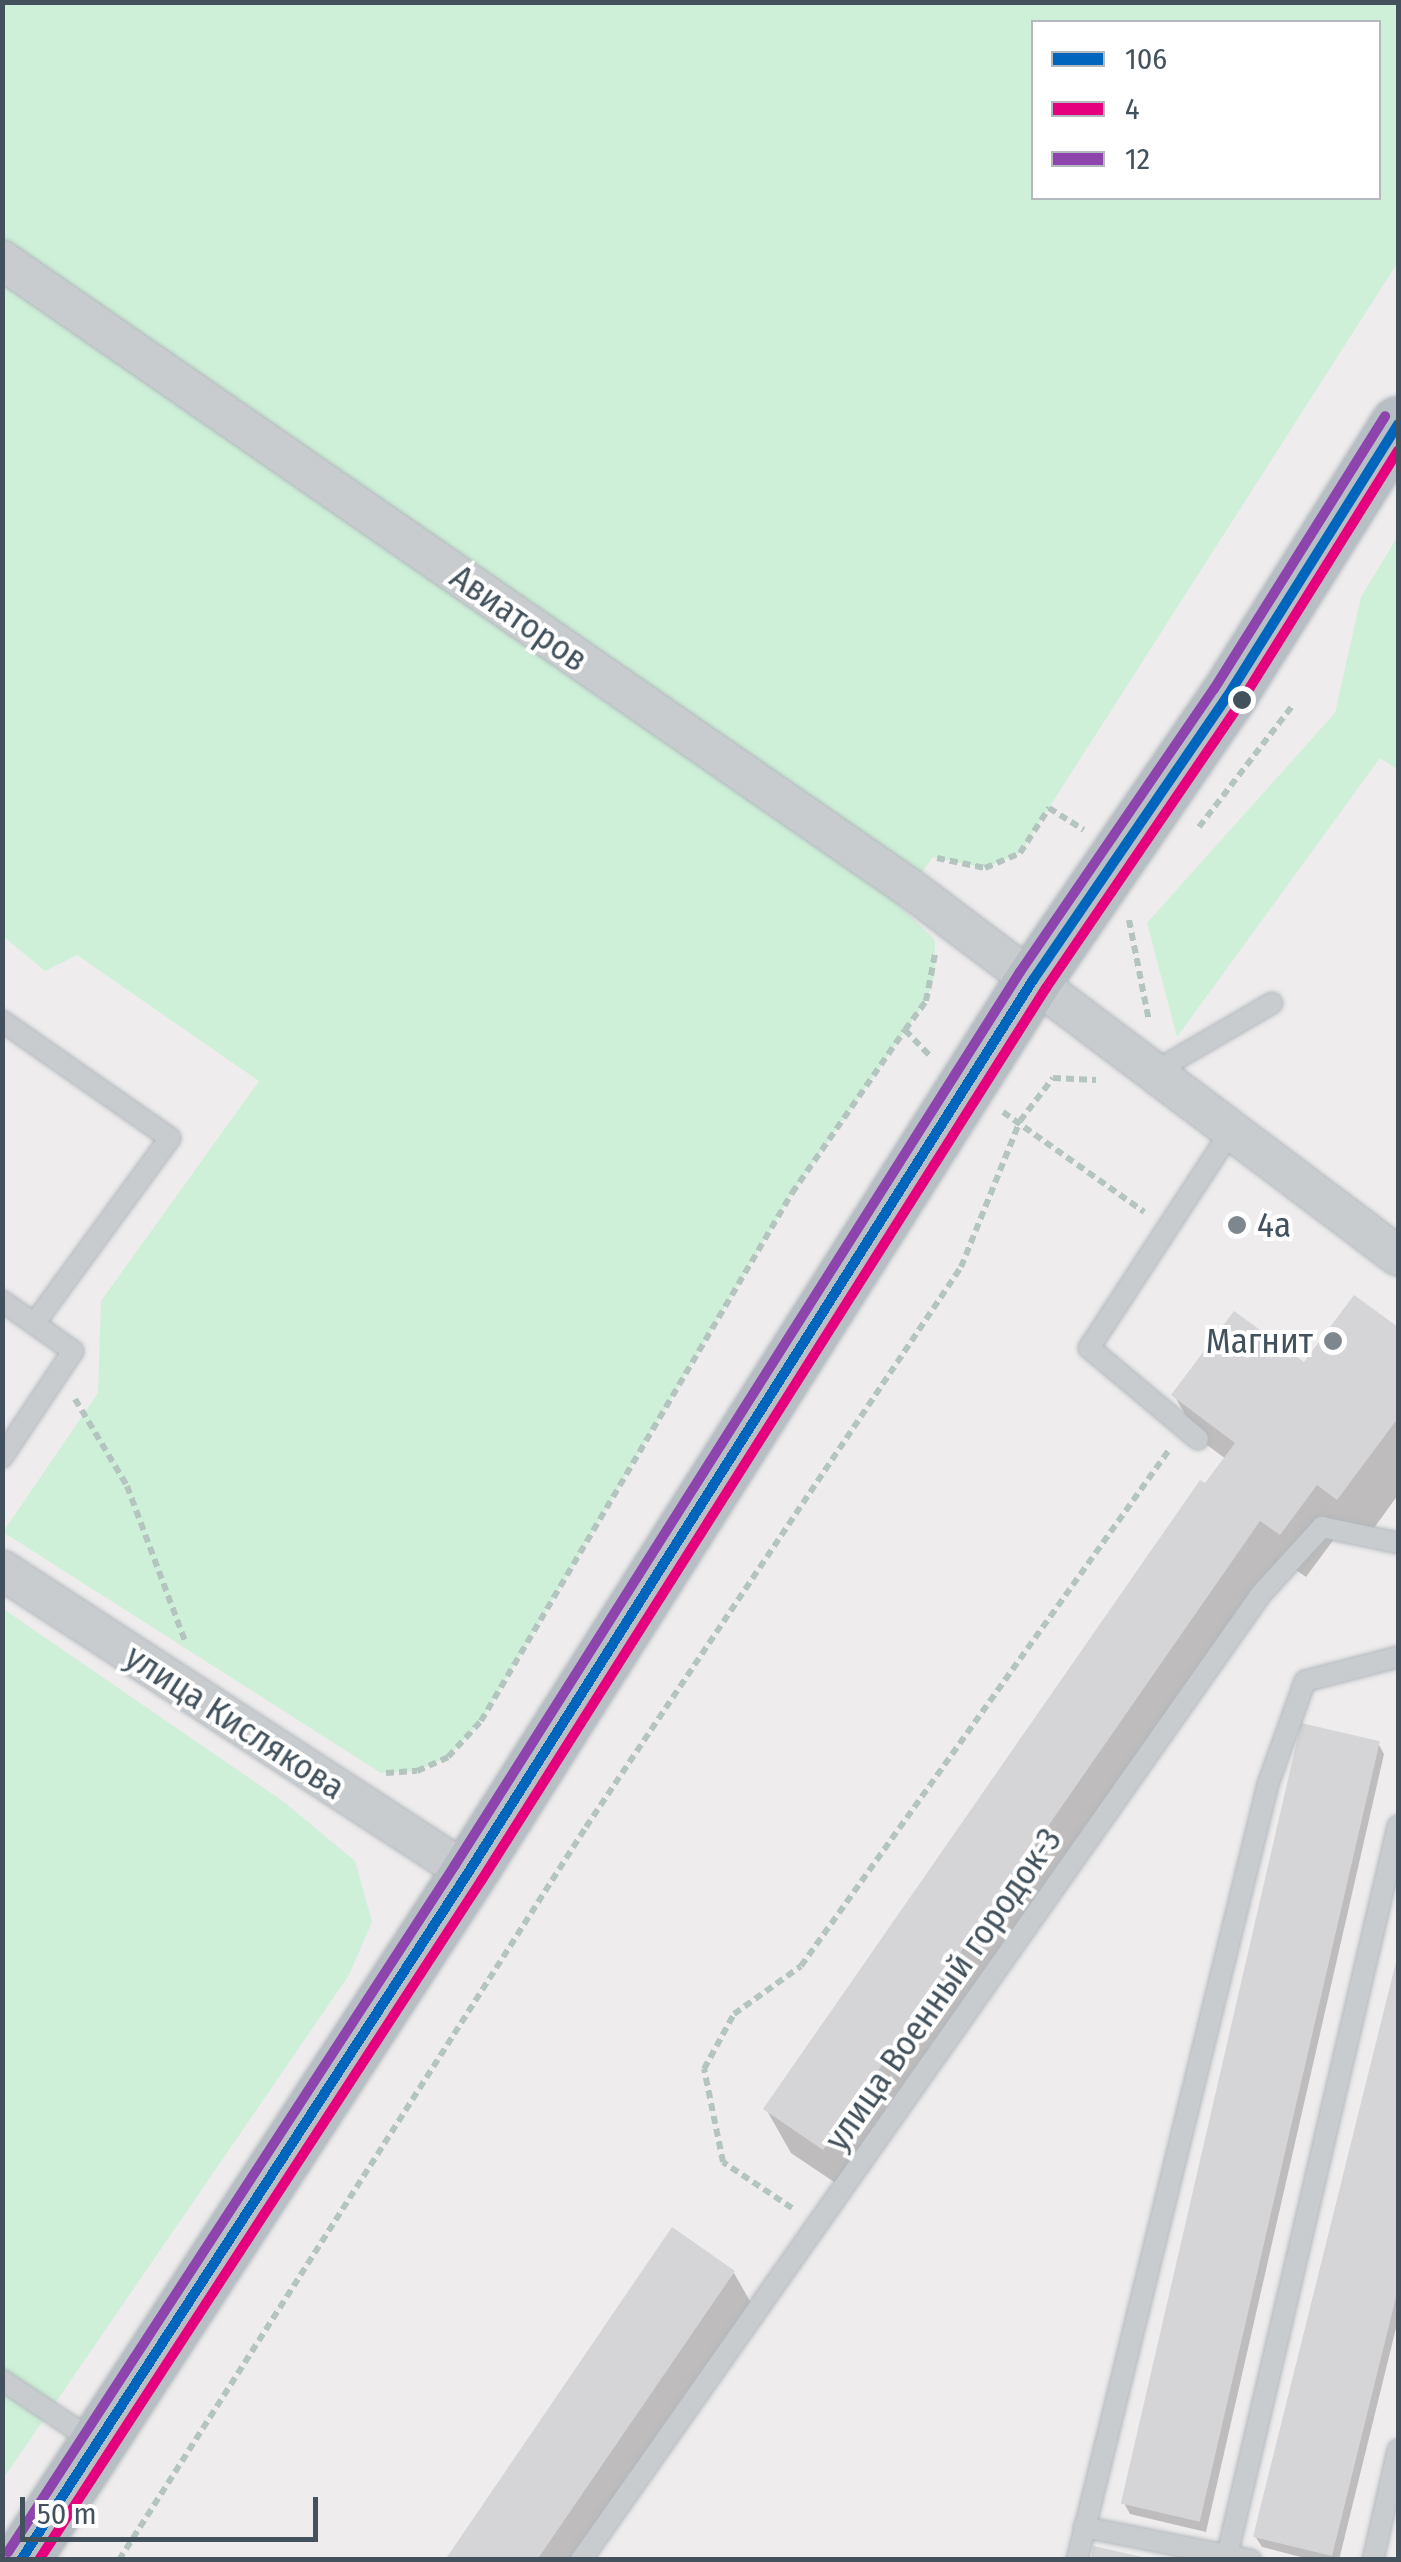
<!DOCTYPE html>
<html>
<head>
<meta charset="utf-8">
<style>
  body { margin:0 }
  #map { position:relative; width:1401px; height:2562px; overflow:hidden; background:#eeecec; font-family:"Fira Sans Condensed",sans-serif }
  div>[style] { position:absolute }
  .green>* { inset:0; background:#cef0d8 }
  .shadow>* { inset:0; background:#0003 }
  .building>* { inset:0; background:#d5d5d7; transform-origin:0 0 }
  .path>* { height:6px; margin-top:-3px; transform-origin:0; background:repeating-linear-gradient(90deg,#b4c4be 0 8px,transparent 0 13px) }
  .roads { filter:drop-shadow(0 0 2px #b1b7bd) drop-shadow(0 0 2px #b1b7bd) }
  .lane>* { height:20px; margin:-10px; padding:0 10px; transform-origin:10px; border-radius:10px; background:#c8cccf }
  .street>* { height:38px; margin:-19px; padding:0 19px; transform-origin:19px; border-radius:19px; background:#c8cccf }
  .highway>* { height:55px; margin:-27.5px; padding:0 27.5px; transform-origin:27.5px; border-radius:27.5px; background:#b8bfc4 }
  .bus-1>* { height:10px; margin:-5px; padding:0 5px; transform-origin:5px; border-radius:5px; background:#0065bd }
  .bus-2>* { height:10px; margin:-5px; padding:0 5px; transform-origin:5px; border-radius:5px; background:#e5007d }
  .bus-3>* { height:10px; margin:-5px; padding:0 5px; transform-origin:5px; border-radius:5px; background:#8e44ad }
  .dots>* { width:28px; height:28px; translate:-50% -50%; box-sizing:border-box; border:5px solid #fff; border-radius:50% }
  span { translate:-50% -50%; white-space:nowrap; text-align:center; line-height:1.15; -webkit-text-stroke:8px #fff; paint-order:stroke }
  .street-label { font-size:35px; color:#42515b }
  .poi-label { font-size:35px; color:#42515b }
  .left { translate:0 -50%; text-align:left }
  .right { translate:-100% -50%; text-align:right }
  .frame { position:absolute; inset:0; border:5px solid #42515b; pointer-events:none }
  .legend { position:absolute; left:1031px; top:20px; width:350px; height:180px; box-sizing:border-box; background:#fff; border:2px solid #b3b9bd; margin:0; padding:12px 18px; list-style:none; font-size:30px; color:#42515b }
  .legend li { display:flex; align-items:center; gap:20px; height:50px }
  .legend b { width:50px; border:2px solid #b3b9bd }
  .scale { position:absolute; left:20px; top:2497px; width:298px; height:45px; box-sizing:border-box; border:5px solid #42515b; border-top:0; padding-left:12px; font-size:30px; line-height:35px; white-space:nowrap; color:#42515b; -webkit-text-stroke:8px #fff; paint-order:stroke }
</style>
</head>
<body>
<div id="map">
  <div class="green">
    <i style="clip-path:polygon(evenodd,2px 3px,1398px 3px,1398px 262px,1020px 853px,985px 868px,933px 857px,899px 905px,935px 940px,935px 974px,926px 1001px,792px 1193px,481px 1721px,448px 1757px,417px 1771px,381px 1773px,3px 1532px,98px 1393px,101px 1301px,259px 1081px,77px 955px,45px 971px,3px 936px,2px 3px,1034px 22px,1378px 22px,1378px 198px,1034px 198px,1034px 22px)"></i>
    <i style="clip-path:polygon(1398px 536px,1398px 770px,1380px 758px,1177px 1037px,1147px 923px,1335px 713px,1361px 597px)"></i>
    <i style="clip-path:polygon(2px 1608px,284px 1802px,355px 1861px,372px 1922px,349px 1975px,3px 2479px)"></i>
  </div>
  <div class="shadow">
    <i style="clip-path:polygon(1355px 1298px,1398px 1330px,1398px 1495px,1363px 1543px,1343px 1527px,1306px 1577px,1286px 1563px,849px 2192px,791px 2153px,766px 2109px,1226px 1459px,1199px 1439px,1174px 1395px,1305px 1366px)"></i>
    <i style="clip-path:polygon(1378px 1743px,1384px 1754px,1206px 2532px,1130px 2514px,1124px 2503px)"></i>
    <i style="clip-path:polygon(1398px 1963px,1398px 2320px,1339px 2560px,1312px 2560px,1262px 2547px,1255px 2536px)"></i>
    <i style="clip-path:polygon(734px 2273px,759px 2317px,592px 2560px,448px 2560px)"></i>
  </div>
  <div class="building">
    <i style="clip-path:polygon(1354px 1295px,1398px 1327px,1398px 1418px,1337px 1500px,1317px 1485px,1280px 1535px,1260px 1521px,823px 2150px,763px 2109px,1200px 1480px,1205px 1483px,1235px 1443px,1171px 1395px,1234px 1311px,1304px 1362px)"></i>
    <i style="left:1301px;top:1723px;width:81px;height:801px;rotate:13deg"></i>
    <i style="clip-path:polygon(1397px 1958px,1398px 2289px,1332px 2556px,1253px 2537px)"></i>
    <i style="clip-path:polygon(672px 2227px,735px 2271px,537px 2560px,445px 2560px)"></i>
    <i style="clip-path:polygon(1093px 2546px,1147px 2558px,1147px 2560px,1091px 2560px)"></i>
  </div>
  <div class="path">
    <i style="left:1199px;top:827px;width:154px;rotate:-52.4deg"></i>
    <i style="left:937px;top:858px;width:49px;rotate:11.8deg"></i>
    <i style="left:985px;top:868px;width:38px;rotate:-23deg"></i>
    <i style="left:1020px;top:853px;width:54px;rotate:-57.2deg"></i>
    <i style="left:1049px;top:808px;width:41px;rotate:32.2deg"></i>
    <i style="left:1129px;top:920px;width:103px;rotate:78.8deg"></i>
    <i style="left:905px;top:1030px;width:36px;rotate:-54deg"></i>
    <i style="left:926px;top:1001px;width:48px;rotate:-79.2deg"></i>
    <i style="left:1003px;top:1112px;width:173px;rotate:35.3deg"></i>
    <i style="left:75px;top:1399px;width:101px;rotate:59.1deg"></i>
    <i style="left:127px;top:1486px;width:165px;rotate:69.5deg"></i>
    <i style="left:386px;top:1773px;width:31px;rotate:-4deg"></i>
    <i style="left:417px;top:1771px;width:34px;rotate:-24deg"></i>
    <i style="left:448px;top:1757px;width:49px;rotate:-47.5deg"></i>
    <i style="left:481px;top:1721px;width:613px;rotate:-59.5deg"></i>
    <i style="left:792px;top:1193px;width:198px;rotate:-55.3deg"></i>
    <i style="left:905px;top:1030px;width:37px;rotate:46deg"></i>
    <i style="left:792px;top:2208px;width:83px;rotate:-146.3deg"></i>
    <i style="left:723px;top:2162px;width:95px;rotate:-101.5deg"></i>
    <i style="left:704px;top:2069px;width:63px;rotate:-61.4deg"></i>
    <i style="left:734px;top:2014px;width:82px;rotate:-35.6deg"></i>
    <i style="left:801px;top:1966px;width:634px;rotate:-54.5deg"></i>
    <i style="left:119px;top:2560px;width:869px;rotate:-57.5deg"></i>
    <i style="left:586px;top:1827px;width:674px;rotate:-56.19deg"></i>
    <i style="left:961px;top:1267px;width:157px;rotate:-68deg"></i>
    <i style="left:1020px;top:1121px;width:54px;rotate:-52.5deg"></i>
    <i style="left:1053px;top:1078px;width:43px;rotate:2.7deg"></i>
  </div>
  <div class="roads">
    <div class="lane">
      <i style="left:2px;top:1021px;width:205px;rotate:34.9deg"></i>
      <i style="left:170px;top:1138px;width:230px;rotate:126.2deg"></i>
      <i style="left:1157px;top:1070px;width:133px;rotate:-30.2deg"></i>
      <i style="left:2px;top:1301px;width:87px;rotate:35.2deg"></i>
      <i style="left:73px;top:1351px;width:128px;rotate:123.8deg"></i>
      <i style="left:1198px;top:1439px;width:142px;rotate:-140.1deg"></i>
      <i style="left:1089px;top:1348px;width:263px;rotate:-56.8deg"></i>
      <i style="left:2px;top:2380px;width:112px;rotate:33.7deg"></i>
      <i style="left:1084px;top:2527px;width:170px;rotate:11.2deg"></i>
      <i style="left:581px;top:2560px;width:1181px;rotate:-54.86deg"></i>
      <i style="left:1261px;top:1594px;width:91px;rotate:-47.7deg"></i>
      <i style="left:1322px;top:1527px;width:78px;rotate:11.9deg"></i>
      <i style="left:1077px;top:2560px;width:799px;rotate:-76.17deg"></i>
      <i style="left:1268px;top:1784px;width:109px;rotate:-70.2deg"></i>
      <i style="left:1305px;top:1681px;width:96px;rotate:-14.5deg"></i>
      <i style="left:1226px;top:2560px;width:754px;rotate:-76.81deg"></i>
      <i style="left:1373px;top:2560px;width:113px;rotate:-77.2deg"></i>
    </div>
    <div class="street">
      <i style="left:2px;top:260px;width:1105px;rotate:34.68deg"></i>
      <i style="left:911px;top:889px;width:610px;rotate:37deg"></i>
      <i style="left:2px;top:1570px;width:556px;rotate:33.03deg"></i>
    </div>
    <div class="highway">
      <i style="left:21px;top:2560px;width:820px;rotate:-56.95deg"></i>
      <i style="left:468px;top:1873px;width:1057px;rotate:-57.68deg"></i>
      <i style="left:1033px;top:980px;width:343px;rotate:-55.6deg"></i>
      <i style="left:1227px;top:697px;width:322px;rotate:-57.9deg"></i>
    </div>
  </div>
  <div class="bus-1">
    <i style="left:21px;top:2560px;width:820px;rotate:-56.95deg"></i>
    <i style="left:468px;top:1873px;width:1057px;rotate:-57.68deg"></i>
    <i style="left:1033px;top:980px;width:343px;rotate:-55.6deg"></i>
    <i style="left:1227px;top:697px;width:322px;rotate:-57.9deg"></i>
  </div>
  <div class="bus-2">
    <i style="left:39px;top:2560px;width:810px;rotate:-56.94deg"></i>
    <i style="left:481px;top:1881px;width:1057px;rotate:-57.68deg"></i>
    <i style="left:1046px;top:988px;width:343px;rotate:-55.7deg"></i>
    <i style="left:1239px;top:705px;width:300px;rotate:-58deg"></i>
  </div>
  <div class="bus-3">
    <i style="left:8px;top:2552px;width:820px;rotate:-56.95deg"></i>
    <i style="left:455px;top:1865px;width:1057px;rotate:-57.68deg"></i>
    <i style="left:1020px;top:972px;width:343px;rotate:-55.6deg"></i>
    <i style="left:1214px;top:689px;width:322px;rotate:-57.9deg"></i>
  </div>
  <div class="dots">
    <i style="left:1242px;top:700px;background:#42515b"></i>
    <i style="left:1237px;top:1225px;background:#7e878e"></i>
    <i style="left:1333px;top:1341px;background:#7e878e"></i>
  </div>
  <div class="street-label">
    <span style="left:519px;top:618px;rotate:35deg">Авиаторов</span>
    <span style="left:235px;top:1722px;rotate:33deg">улица Кислякова</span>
    <span style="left:943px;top:1989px;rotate:-55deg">улица Военный городок-3</span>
  </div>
  <div class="poi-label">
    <span class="left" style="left:1257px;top:1225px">4а</span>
    <span class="right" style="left:1313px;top:1341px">Магнит</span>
  </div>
  <div class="frame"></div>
  <ul class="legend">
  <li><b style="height:12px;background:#0065bd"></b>106</li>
  <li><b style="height:12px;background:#e5007d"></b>4</li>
  <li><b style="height:12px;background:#8e44ad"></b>12</li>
  </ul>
  <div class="scale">50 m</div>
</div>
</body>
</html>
